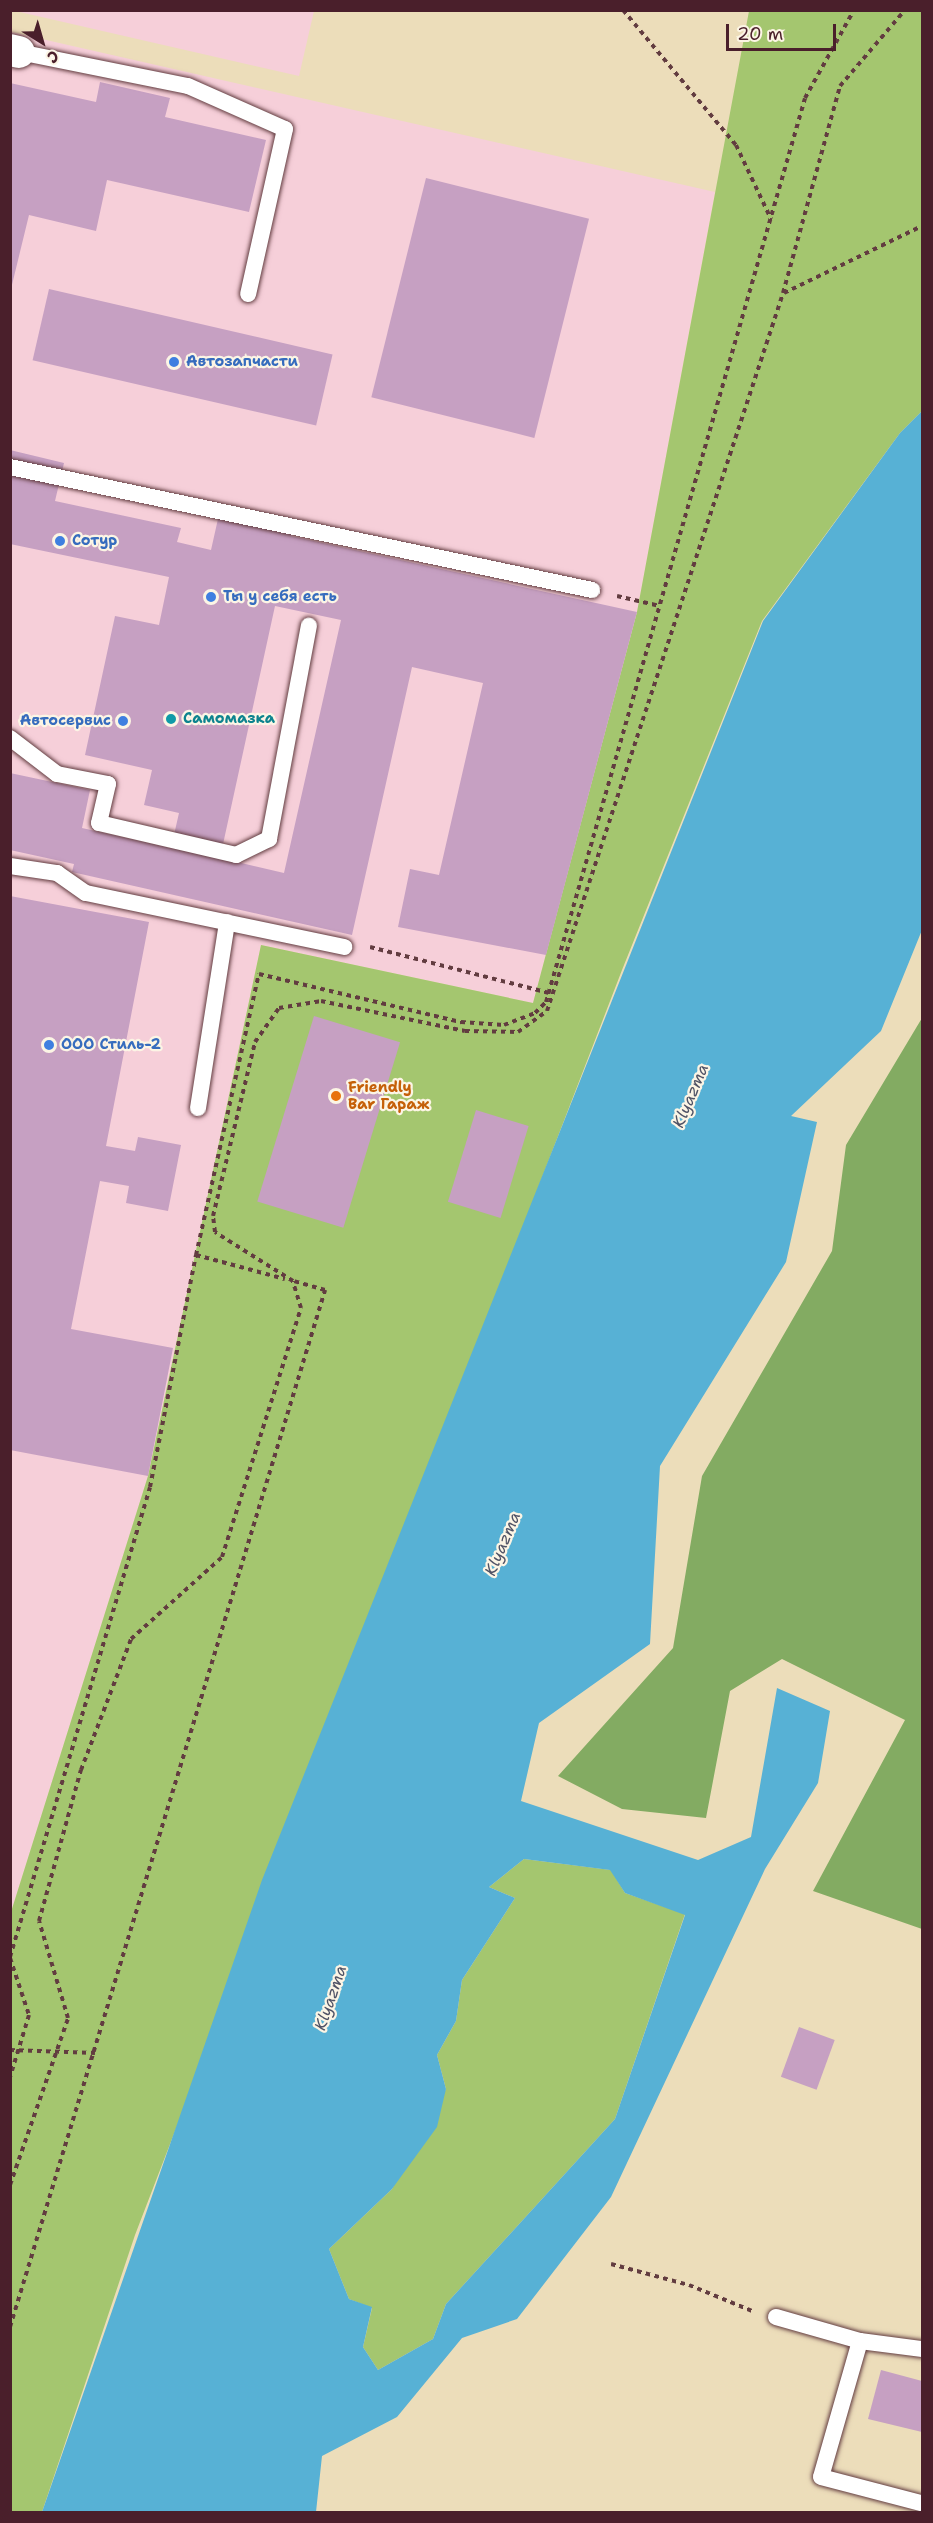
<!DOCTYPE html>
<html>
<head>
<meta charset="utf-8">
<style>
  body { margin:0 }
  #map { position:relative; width:933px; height:2523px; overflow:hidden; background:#ecddba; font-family:"Shantell Sans",sans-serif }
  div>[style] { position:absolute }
  .built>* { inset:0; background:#f6cfd9 }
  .green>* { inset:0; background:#a4c66f }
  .forest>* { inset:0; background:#83ab62 }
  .water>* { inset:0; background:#57b1d5 }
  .building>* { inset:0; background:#c6a0c2; transform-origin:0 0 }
  .path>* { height:4px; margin-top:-2px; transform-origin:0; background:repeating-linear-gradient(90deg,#623c40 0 4.5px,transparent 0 9px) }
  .roads { filter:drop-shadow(0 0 2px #623c40) drop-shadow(0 0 2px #623c40) }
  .service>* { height:16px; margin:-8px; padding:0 8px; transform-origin:8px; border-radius:8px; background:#fff }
  .minor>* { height:32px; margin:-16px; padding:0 16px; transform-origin:16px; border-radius:16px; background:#fff }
  .dots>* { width:16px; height:16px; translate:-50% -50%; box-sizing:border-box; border:3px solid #fcf5e5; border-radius:50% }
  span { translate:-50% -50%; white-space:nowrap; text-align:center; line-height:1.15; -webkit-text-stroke:4.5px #fcf5e5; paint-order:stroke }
  .shop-label { font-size:15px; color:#366cbe; font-weight:700 }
  .left { translate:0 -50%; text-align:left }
  .right { translate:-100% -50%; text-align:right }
  .culture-label { font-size:15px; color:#0d838f; font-weight:700 }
  .food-label { font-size:15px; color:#c56008; font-weight:700 }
  .water-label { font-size:16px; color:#4f5266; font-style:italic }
  .frame { position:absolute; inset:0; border:12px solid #4a1f2b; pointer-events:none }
  .north { position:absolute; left:12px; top:12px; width:60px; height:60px; -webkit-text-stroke:4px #fcf5e5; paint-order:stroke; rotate:143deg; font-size:16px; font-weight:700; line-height:24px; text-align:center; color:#4a1f2b }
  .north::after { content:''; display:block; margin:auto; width:21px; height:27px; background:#4a1f2b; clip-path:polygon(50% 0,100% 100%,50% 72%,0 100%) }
  .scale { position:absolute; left:726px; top:24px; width:110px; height:27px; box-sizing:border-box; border:3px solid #4a1f2b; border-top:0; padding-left:8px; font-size:18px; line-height:21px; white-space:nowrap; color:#4a1f2b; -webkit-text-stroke:4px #fcf5e5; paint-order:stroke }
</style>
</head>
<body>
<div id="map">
  <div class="built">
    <i style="clip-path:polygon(11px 10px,314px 10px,314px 11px,299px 76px)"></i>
    <i style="clip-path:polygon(11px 32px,715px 192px,637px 612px,533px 1003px,261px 945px,148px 1476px,11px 1912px)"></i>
  </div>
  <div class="green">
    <i style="clip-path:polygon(749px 11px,922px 11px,922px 411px,900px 433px,762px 621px,622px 970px,135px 2235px,42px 2512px,11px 2512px,11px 1912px,148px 1476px,261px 945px,533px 1003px,637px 612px)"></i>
    <i style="clip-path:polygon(524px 1859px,611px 1870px,625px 1893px,685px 1914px,615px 2119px,446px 2304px,433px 2339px,378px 2370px,363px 2347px,372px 2308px,349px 2299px,329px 2249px,392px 2189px,446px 2089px,437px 2055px,456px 2021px,462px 1980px,515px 1898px,489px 1887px)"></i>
  </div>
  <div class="forest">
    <i style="clip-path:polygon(922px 1018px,922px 1929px,813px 1891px,905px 1720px,782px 1659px,730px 1691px,706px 1818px,622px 1809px,558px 1776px,673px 1648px,702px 1476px,832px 1251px,846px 1145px)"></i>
  </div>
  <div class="water">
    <i style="clip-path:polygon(evenodd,922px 411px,922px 930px,881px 1031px,791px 1116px,817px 1122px,786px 1262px,660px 1466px,650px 1644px,539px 1723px,521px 1801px,698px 1860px,751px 1837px,777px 1688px,830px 1711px,818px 1783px,765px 1869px,611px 2197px,517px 2319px,462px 2338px,397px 2417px,322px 2456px,316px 2512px,42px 2512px,262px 1880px,763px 621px,900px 433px,922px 411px,524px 1859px,610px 1870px,625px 1893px,685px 1915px,615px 2119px,446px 2304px,433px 2339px,378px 2370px,363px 2347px,372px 2307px,349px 2299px,329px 2249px,392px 2189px,437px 2127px,446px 2089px,437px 2055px,456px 2021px,462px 1980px,515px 1898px,489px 1887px,524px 1859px)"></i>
  </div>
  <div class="building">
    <i style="clip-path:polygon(100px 82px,170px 98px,165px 117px,266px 140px,249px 212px,107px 180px,96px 231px,29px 215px,10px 293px,10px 83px,96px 102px)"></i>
    <i style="left:426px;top:178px;width:168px;height:226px;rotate:14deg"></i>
    <i style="left:49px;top:289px;width:291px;height:73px;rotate:13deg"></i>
    <i style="clip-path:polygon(evenodd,10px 450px,64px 463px,55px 501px,181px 528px,177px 542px,211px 550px,220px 510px,293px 526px,291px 536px,637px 612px,546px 955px,398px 927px,410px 869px,439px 875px,483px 683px,412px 667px,352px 935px,72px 872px,74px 864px,10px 850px,10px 773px,90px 790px,82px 828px,171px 848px,179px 813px,144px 805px,152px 770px,85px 755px,115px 616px,159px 625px,169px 577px,10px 544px,10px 450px,275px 606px,341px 620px,284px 873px,220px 858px,275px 606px)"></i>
    <i style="clip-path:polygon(10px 896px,149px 922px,106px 1146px,135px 1151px,138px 1137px,181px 1145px,168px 1211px,126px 1203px,129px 1186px,100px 1181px,71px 1329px,173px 1348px,148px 1476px,10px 1450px)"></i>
    <i style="left:314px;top:1016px;width:90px;height:194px;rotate:17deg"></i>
    <i style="left:476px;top:1110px;width:55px;height:96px;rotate:17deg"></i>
    <i style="left:799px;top:2027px;width:38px;height:53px;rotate:20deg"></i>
    <i style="clip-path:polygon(881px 2370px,922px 2381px,922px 2432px,868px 2419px)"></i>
  </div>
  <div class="path">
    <i style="left:623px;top:10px;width:176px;rotate:50.1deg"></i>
    <i style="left:736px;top:145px;width:82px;rotate:64.7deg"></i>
    <i style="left:784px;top:293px;width:153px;rotate:-25.9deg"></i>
    <i style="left:617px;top:596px;width:44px;rotate:13.1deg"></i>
    <i style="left:370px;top:947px;width:185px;rotate:14.4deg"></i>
    <i style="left:196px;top:1255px;width:288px;rotate:-77.4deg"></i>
    <i style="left:259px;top:974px;width:208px;rotate:13.4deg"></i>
    <i style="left:461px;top:1022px;width:43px;rotate:4deg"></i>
    <i style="left:504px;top:1025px;width:33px;rotate:-21deg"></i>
    <i style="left:535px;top:1013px;width:16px;rotate:-45deg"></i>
    <i style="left:546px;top:1002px;width:940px;rotate:-74.01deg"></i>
    <i style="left:805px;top:98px;width:101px;rotate:-60.9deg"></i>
    <i style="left:10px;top:1957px;width:490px;rotate:-73.4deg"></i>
    <i style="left:150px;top:1487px;width:237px;rotate:-78.8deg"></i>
    <i style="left:196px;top:1255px;width:92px;rotate:15.1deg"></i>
    <i style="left:10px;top:1958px;width:60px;rotate:71.6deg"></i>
    <i style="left:29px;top:2015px;width:65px;rotate:107deg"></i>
    <i style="left:10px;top:2050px;width:85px;rotate:2deg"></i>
    <i style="left:10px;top:2185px;width:177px;rotate:-70.8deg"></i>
    <i style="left:68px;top:2018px;width:101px;rotate:-106.6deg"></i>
    <i style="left:39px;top:1921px;width:157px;rotate:-74.5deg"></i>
    <i style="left:81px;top:1770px;width:140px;rotate:-69.1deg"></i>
    <i style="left:131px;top:1639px;width:122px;rotate:-42deg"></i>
    <i style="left:222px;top:1557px;width:261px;rotate:-72.4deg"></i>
    <i style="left:301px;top:1308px;width:28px;rotate:-107deg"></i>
    <i style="left:293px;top:1281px;width:92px;rotate:-147.9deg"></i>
    <i style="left:215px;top:1232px;width:16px;rotate:-97deg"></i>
    <i style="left:213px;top:1216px;width:179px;rotate:-76.4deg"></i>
    <i style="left:255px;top:1042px;width:42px;rotate:-54.8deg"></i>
    <i style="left:279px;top:1008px;width:43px;rotate:-9.5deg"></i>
    <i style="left:321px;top:1001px;width:147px;rotate:11.8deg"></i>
    <i style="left:465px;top:1031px;width:53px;rotate:1.1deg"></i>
    <i style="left:518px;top:1032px;width:36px;rotate:-36deg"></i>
    <i style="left:547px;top:1011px;width:756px;rotate:-71.8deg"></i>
    <i style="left:783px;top:293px;width:215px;rotate:-74.6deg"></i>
    <i style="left:840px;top:86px;width:100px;rotate:-49.5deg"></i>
    <i style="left:611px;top:2264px;width:81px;rotate:15.1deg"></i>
    <i style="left:689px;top:2285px;width:68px;rotate:22.4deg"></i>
    <i style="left:10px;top:2327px;width:1084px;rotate:-73.1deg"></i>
    <i style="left:325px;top:1290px;width:33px;rotate:-164deg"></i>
  </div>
  <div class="roads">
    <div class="service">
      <i style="left:19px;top:52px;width:172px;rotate:11.4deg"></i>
      <i style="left:188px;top:86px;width:106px;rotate:23.9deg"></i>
      <i style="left:285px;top:129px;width:169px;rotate:102.6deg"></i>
      <i style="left:10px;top:467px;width:595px;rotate:11.93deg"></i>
      <i style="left:10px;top:738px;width:59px;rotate:37.5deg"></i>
      <i style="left:57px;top:774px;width:52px;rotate:11.1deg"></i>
      <i style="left:108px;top:784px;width:40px;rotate:103deg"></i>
      <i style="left:99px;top:823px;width:141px;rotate:13.1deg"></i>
      <i style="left:236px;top:855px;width:37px;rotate:-26deg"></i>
      <i style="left:269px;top:839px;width:217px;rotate:-79.4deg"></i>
      <i style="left:10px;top:866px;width:48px;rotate:8.5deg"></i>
      <i style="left:57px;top:873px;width:35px;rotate:35deg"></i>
      <i style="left:86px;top:893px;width:264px;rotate:11.8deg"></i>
      <i style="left:198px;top:1108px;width:188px;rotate:-81.1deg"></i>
      <i style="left:776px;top:2317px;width:87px;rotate:15.9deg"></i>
      <i style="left:860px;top:2341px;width:63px;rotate:7.4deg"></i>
      <i style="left:860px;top:2341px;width:141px;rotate:106deg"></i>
      <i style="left:821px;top:2477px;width:103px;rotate:14.6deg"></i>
    </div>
    <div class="minor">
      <i style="left:10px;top:50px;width:9px;rotate:13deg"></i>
    </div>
  </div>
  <div class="dots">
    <i style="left:174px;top:362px;background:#3f7fe0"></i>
    <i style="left:60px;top:541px;background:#3f7fe0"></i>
    <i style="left:211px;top:597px;background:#3f7fe0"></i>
    <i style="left:171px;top:719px;background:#0f9aa8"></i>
    <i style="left:123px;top:721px;background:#3f7fe0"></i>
    <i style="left:49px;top:1045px;background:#3f7fe0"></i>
    <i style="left:336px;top:1096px;background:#e8710a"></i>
  </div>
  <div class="shop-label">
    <span class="left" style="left:186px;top:362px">Автозапчасти</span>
    <span class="left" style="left:72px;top:541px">Сотур</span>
    <span class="left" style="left:223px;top:597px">Ты у себя есть</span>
    <span class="right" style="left:111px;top:721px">Автосервис</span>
    <span class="left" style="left:61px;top:1045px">ООО Стиль-2</span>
  </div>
  <div class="culture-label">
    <span class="left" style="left:183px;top:719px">Самомазка</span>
  </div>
  <div class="food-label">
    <span class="left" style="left:348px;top:1096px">Friendly<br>Bar Гараж</span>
  </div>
  <div class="water-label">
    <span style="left:691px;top:1096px;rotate:-67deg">Klyazma</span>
    <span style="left:503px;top:1544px;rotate:-67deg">Klyazma</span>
    <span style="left:331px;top:1998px;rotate:-71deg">Klyazma</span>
  </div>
  <div class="frame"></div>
  <div class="north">С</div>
  <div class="scale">20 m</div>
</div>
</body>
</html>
